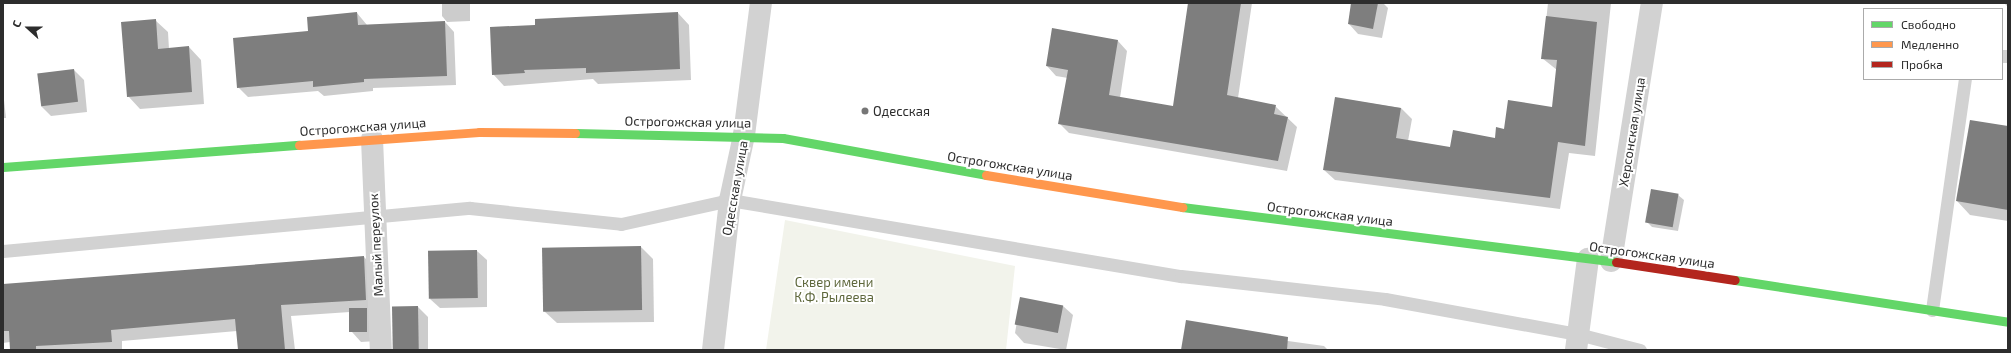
<!DOCTYPE html>
<html>
<head>
<meta charset="utf-8">
<style>
  body { margin:0 }
  #map { position:relative; width:2011px; height:353px; overflow:hidden; background:#fff; font-family:"Exo 2",sans-serif }
  div>[style] { position:absolute }
  .green>* { inset:0; background:#f2f3eb }
  .shadow>* { inset:0; background:#0003 }
  .building>* { inset:0; background:#7e7e7e; transform-origin:0 0 }
  .lane>* { height:13px; margin:-6.5px; padding:0 6.5px; transform-origin:6.5px; border-radius:6.5px; background:#d2d2d2 }
  .street>* { height:22px; margin:-11px; padding:0 11px; transform-origin:11px; border-radius:11px; background:#d2d2d2 }
  .fast>* { height:9px; margin:-4.5px; padding:0 4.5px; transform-origin:4.5px; border-radius:4.5px; background:#63d668 }
  .slow>* { height:9px; margin:-4.5px; padding:0 4.5px; transform-origin:4.5px; border-radius:4.5px; background:#ff974d }
  .jam>* { height:9px; margin:-4.5px; padding:0 4.5px; transform-origin:4.5px; border-radius:4.5px; background:#b3261e }
  .dots>* { width:11px; height:11px; translate:-50% -50%; box-sizing:border-box; border:2px solid #fff; border-radius:50% }
  span { translate:-50% -50%; white-space:nowrap; text-align:center; line-height:1.15; -webkit-text-stroke:4px #fff; paint-order:stroke }
  .poi-label { font-size:13px; color:#2d2d2d }
  .left { translate:0 -50%; text-align:left }
  .street-label { font-size:13px; color:#2d2d2d }
  .park-label { font-size:13px; color:#5e673b }
  .frame { position:absolute; inset:0; border:4px solid #2d2d2d; pointer-events:none }
  .legend { position:absolute; left:1863px; top:8px; width:140px; height:72px; box-sizing:border-box; background:#fff; border:1px solid #ababab; margin:0; padding:5px 7px; list-style:none; font-size:12px; color:#2d2d2d }
  .legend li { display:flex; align-items:center; gap:8px; height:20px }
  .legend b { width:20px; border:1px solid #ababab }
  .north { position:absolute; left:8px; top:8px; width:40px; height:40px; -webkit-text-stroke:3px #fff; paint-order:stroke; rotate:291deg; font-size:11px; font-weight:700; line-height:16px; text-align:center; color:#2d2d2d }
  .north::after { content:''; display:block; margin:auto; width:14px; height:18px; background:#2d2d2d; clip-path:polygon(50% 0,100% 100%,50% 72%,0 100%) }
</style>
</head>
<body>
<div id="map">
  <div class="green">
    <i style="clip-path:polygon(785px 220px,1015px 266px,1006px 350px,766px 350px)"></i>
  </div>
  <div class="shadow">
    <i style="clip-path:polygon(442px 3px,470px 3px,470px 21px,447px 22px,442px 16px)"></i>
    <i style="clip-path:polygon(1189px 3px,1252px 3px,1238px 98px,1275px 106px,1297px 127px,1287px 171px,1069px 133px,1059px 123px,1068px 78px,1056px 76px,1047px 66px,1118px 41px,1127px 51px,1120px 98px,1174px 107px)"></i>
    <i style="clip-path:polygon(1352px 3px,1383px 3px,1388px 8px,1382px 38px,1358px 34px,1349px 24px)"></i>
    <i style="clip-path:polygon(1548px 3px,1611px 3px,1595px 156px,1569px 153px,1560px 209px,1335px 180px,1324px 170px,1336px 98px,1401px 108px,1412px 119px,1408px 141px,1451px 148px,1496px 139px,1505px 130px,1553px 108px,1557px 70px,1542px 58px)"></i>
    <i style="clip-path:polygon(2004px 3px,2008px 3px,2008px 6px,2007px 6px)"></i>
    <i style="clip-path:polygon(357px 13px,367px 25px,445px 22px,454px 32px,456px 85px,373px 88px,373px 91px,324px 96px,318px 91px,248px 97px,238px 87px,309px 31px)"></i>
    <i style="clip-path:polygon(678px 13px,689px 25px,691px 80px,598px 84px,593px 79px,504px 86px,493px 74px,536px 26px)"></i>
    <i style="clip-path:polygon(155px 20px,168px 32px,169px 49px,189px 47px,201px 60px,204px 104px,140px 109px,128px 96px)"></i>
    <i style="clip-path:polygon(74px 70px,84px 80px,87px 112px,51px 116px,41px 106px,38px 74px)"></i>
    <i style="clip-path:polygon(3px 91px,6px 118px,3px 118px)"></i>
    <i style="clip-path:polygon(2008px 127px,2008px 221px,1970px 215px,1957px 201px)"></i>
    <i style="clip-path:polygon(1678px 195px,1684px 200px,1678px 231px,1652px 227px,1646px 221px)"></i>
    <i style="clip-path:polygon(641px 247px,653px 259px,654px 322px,557px 323px,544px 311px,543px 248px)"></i>
    <i style="clip-path:polygon(477px 251px,487px 260px,487px 307px,440px 308px,430px 299px)"></i>
    <i style="clip-path:polygon(364px 257px,375px 268px,377px 341px,361px 342px,352px 332px,350px 312px,291px 316px,295px 350px,239px 350px,237px 331px,122px 341px,122px 350px,11px 350px,10px 342px,3px 343px,3px 285px)"></i>
    <i style="clip-path:polygon(1021px 298px,1063px 306px,1073px 315px,1066px 350px,1024px 343px,1015px 333px)"></i>
    <i style="clip-path:polygon(418px 307px,428px 317px,428px 350px,394px 350px)"></i>
    <i style="clip-path:polygon(1253px 336px,1324px 346px,1328px 350px,1182px 350px)"></i>
  </div>
  <div class="building">
    <i style="clip-path:polygon(1188px 3px,1241px 3px,1227px 95px,1276px 105px,1274px 114px,1288px 117px,1278px 161px,1058px 124px,1068px 70px,1046px 66px,1052px 28px,1118px 40px,1109px 95px,1173px 106px)"></i>
    <i style="clip-path:polygon(1351px 3px,1378px 3px,1373px 29px,1348px 24px)"></i>
    <i style="clip-path:polygon(357px 12px,358px 25px,445px 21px,447px 76px,364px 79px,364px 82px,313px 87px,313px 81px,237px 88px,233px 38px,308px 31px,307px 17px)"></i>
    <i style="clip-path:polygon(678px 12px,680px 69px,586px 73px,586px 68px,524px 70px,525px 73px,492px 75px,490px 27px,535px 25px,535px 19px)"></i>
    <i style="clip-path:polygon(1546px 16px,1597px 22px,1585px 146px,1558px 142px,1550px 198px,1323px 170px,1335px 97px,1401px 108px,1396px 138px,1450px 147px,1453px 130px,1495px 138px,1496px 127px,1504px 129px,1508px 100px,1552px 107px,1557px 60px,1541px 59px)"></i>
    <i style="clip-path:polygon(156px 19px,158px 49px,189px 46px,192px 92px,127px 97px,121px 22px)"></i>
    <i style="left:74px;top:69px;width:33px;height:37px;rotate:83deg"></i>
    <i style="clip-path:polygon(1970px 120px,2008px 126px,2008px 210px,1956px 201px)"></i>
    <i style="left:1651px;top:189px;width:28px;height:34px;rotate:10deg"></i>
    <i style="left:641px;top:246px;width:64px;height:99px;rotate:89deg"></i>
    <i style="left:477px;top:250px;width:48px;height:49px;rotate:89deg"></i>
    <i style="clip-path:polygon(364px 256px,366px 300px,281px 305px,285px 350px,238px 350px,235px 319px,111px 330px,112px 342px,36px 346px,36px 350px,10px 350px,9px 331px,3px 331px,3px 284px)"></i>
    <i style="left:1020px;top:297px;width:44px;height:28px;rotate:11deg"></i>
    <i style="left:418px;top:306px;width:44px;height:26px;rotate:89deg"></i>
    <i style="left:349px;top:308px;width:18px;height:24px"></i>
    <i style="clip-path:polygon(1186px 320px,1288px 337px,1287px 350px,1181px 350px)"></i>
  </div>
  <div class="lane">
    <i style="left:2002px;top:56px;width:6px"></i>
    <i style="left:3px;top:251px;width:469px;rotate:-5.3deg"></i>
    <i style="left:470px;top:208px;width:152px;rotate:6deg"></i>
    <i style="left:621px;top:224px;width:112px;rotate:-12.4deg"></i>
    <i style="left:730px;top:200px;width:457px;rotate:9.6deg"></i>
    <i style="left:1181px;top:276px;width:205px;rotate:6.4deg"></i>
    <i style="left:1385px;top:299px;width:196px;rotate:10.3deg"></i>
    <i style="left:1578px;top:334px;width:64px;rotate:14.5deg"></i>
    <i style="left:1932px;top:310px;width:233px;rotate:-81.9deg"></i>
  </div>
  <div class="street">
    <i style="left:372px;top:139px;width:211px;rotate:87.6deg"></i>
    <i style="left:1611px;top:261px;width:261px;rotate:-81deg"></i>
    <i style="left:713px;top:350px;width:151px;rotate:-83.5deg"></i>
    <i style="left:730px;top:200px;width:66px;rotate:-77.8deg"></i>
    <i style="left:744px;top:135px;width:133px;rotate:-82.7deg"></i>
    <i style="left:1576px;top:350px;width:92px;rotate:-82.5deg"></i>
  </div>
  <div class="fast">
    <i style="left:575px;top:133px;width:208px;rotate:1.4deg"></i>
    <i style="left:783px;top:138px;width:206px;rotate:10.3deg"></i>
    <i style="left:3px;top:167px;width:297px;rotate:-4.3deg"></i>
    <i style="left:1182px;top:207px;width:437px;rotate:7.2deg"></i>
    <i style="left:1735px;top:280px;width:276px;rotate:8.7deg"></i>
  </div>
  <div class="slow">
    <i style="left:299px;top:145px;width:180px;rotate:-4.1deg"></i>
    <i style="left:479px;top:132px;width:96px;rotate:0.6deg"></i>
    <i style="left:986px;top:175px;width:199px;rotate:9.3deg"></i>
  </div>
  <div class="jam">
    <i style="left:1616px;top:262px;width:120px;rotate:8.6deg"></i>
  </div>
  <div class="dots">
    <i style="left:865px;top:111px;background:#767676"></i>
  </div>
  <div class="poi-label">
    <span class="left" style="left:873px;top:111px">Одесская</span>
  </div>
  <div class="street-label">
    <span style="left:688px;top:122px;rotate:1deg">Острогожская улица</span>
    <span style="left:363px;top:127px;rotate:-4deg">Острогожская улица</span>
    <span style="left:1632px;top:132px;rotate:-81deg">Херсонская улица</span>
    <span style="left:1010px;top:166px;rotate:9deg">Острогожская улица</span>
    <span style="left:735px;top:188px;rotate:-80deg">Одесская улица</span>
    <span style="left:1330px;top:214px;rotate:7deg">Острогожская улица</span>
    <span style="left:376px;top:245px;rotate:-93deg">Малый переулок</span>
    <span style="left:1652px;top:255px;rotate:8deg">Острогожская улица</span>
  </div>
  <div class="park-label">
    <span style="left:834px;top:290px">Сквер имени<br>К.Ф. Рылеева</span>
  </div>
  <div class="frame"></div>
  <ul class="legend">
  <li><b style="height:5px;background:#63d668"></b>Свободно</li>
  <li><b style="height:5px;background:#ff974d"></b>Медленно</li>
  <li><b style="height:5px;background:#b3261e"></b>Пробка</li>
  </ul>
  <div class="north">С</div>
</div>
</body>
</html>
